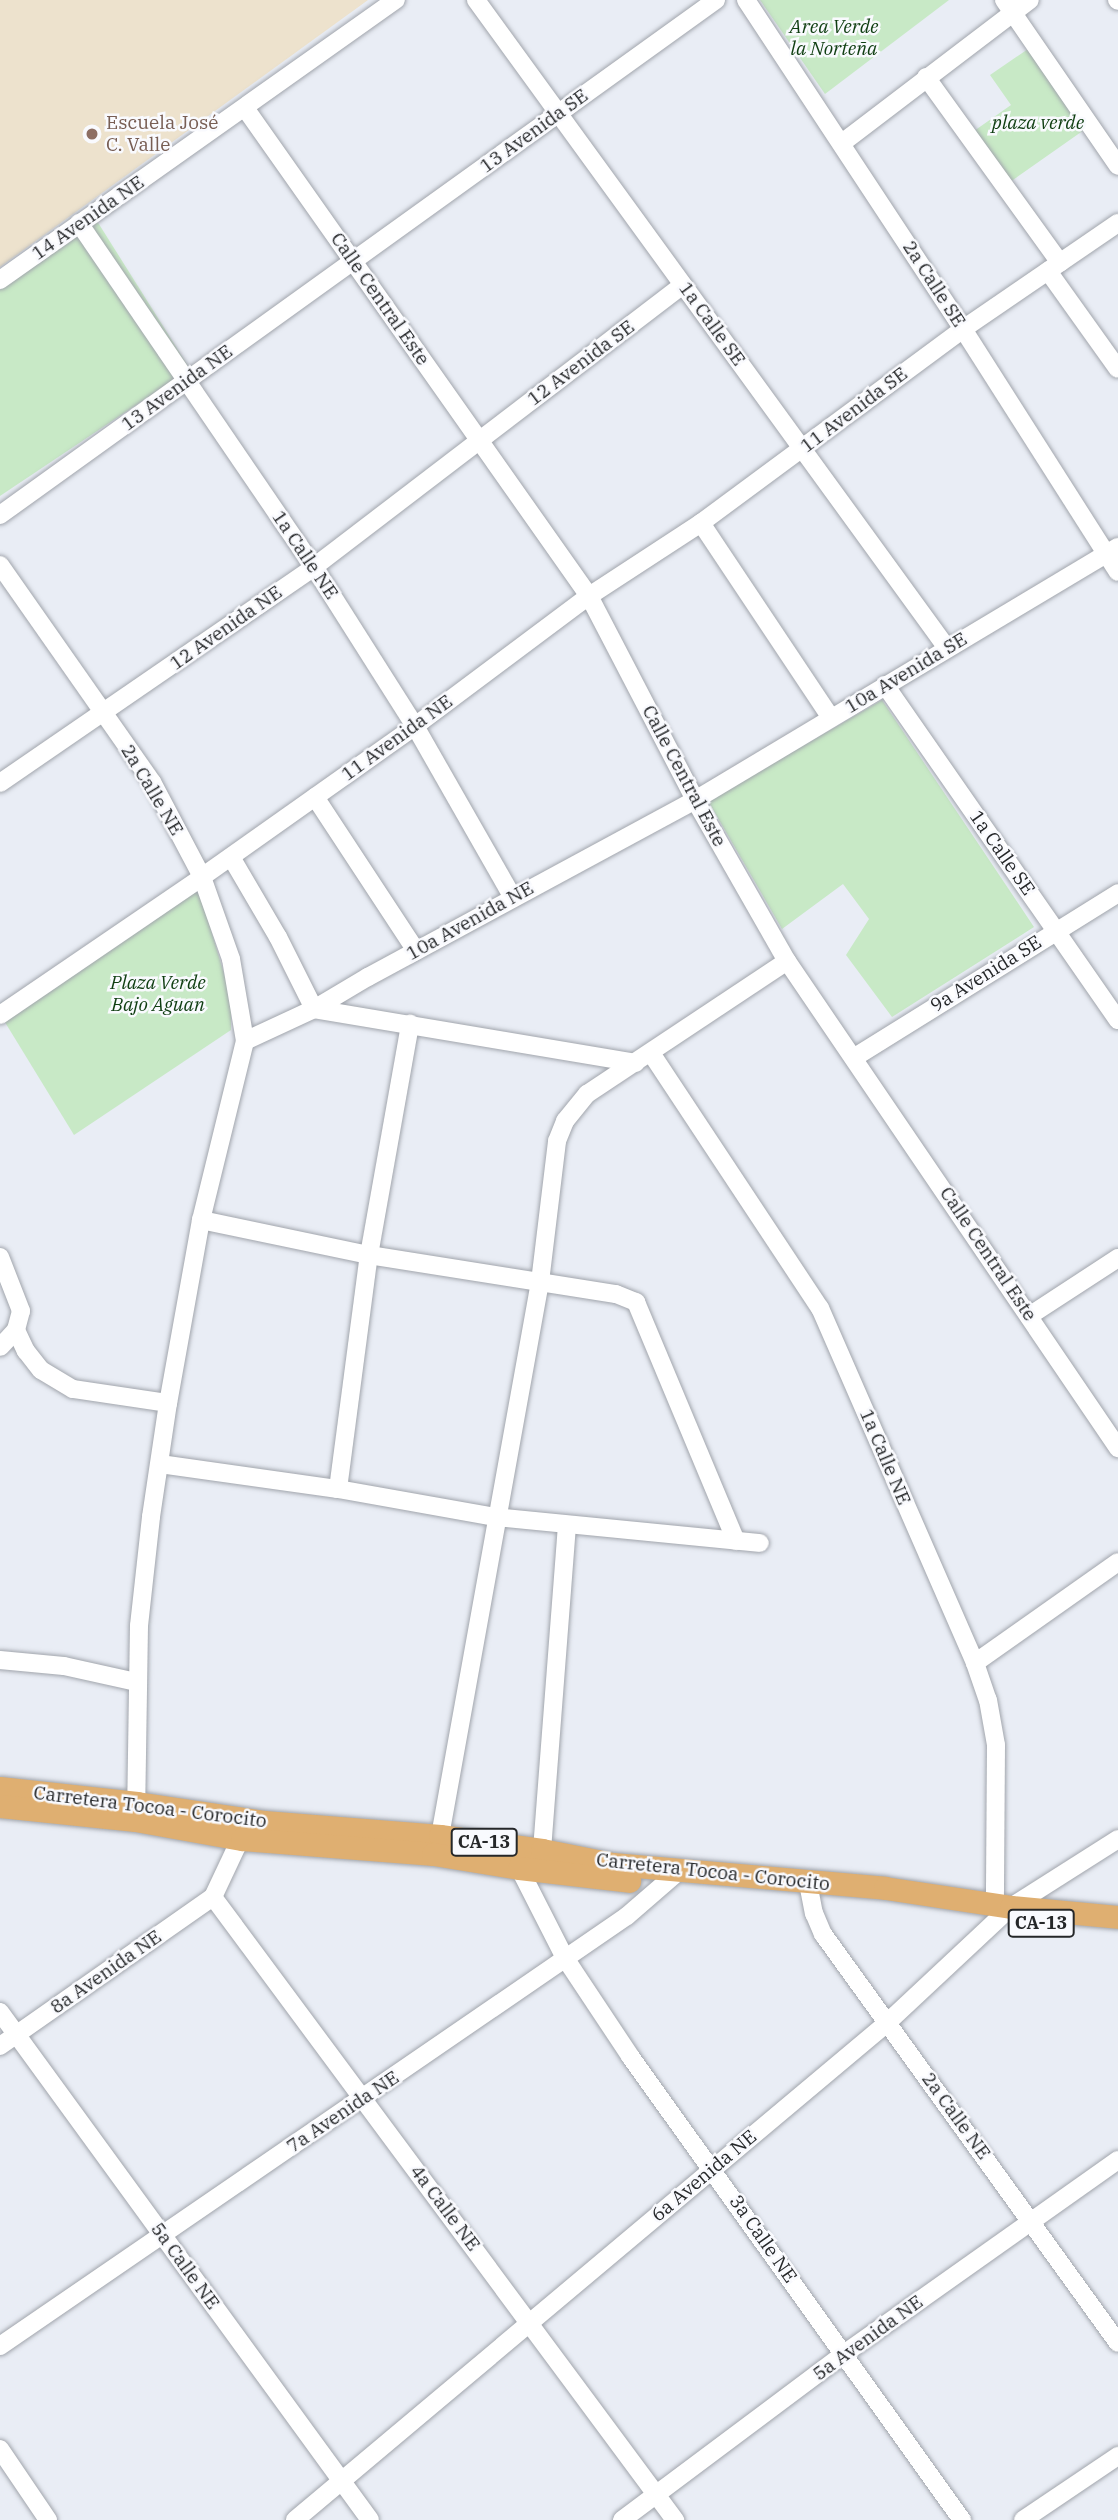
<!DOCTYPE html>
<html>
<head>
<meta charset="utf-8">
<style>
  body { margin:0 }
  #map { position:relative; width:1118px; height:2520px; overflow:hidden; background:#e9edf5; font-family:"IBM Plex Serif",serif }
  div>[style] { position:absolute }
  .education>* { inset:0; background:#ede2cd }
  .green>* { inset:0; background:#c8e9c6 }
  .roads { filter:drop-shadow(0 0 2px #a1a5ac) drop-shadow(0 0 2px #a1a5ac) }
  .minor>* { height:18px; margin:-9px; padding:0 9px; transform-origin:9px; border-radius:9px; background:#fff }
  .major>* { height:23px; margin:-11.5px; padding:0 11.5px; transform-origin:11.5px; border-radius:11.5px; background:#dfaf71 }
  .dots>* { width:19px; height:19px; translate:-50% -50%; box-sizing:border-box; border:4px solid #f9fafe; border-radius:50% }
  span { translate:-50% -50%; white-space:nowrap; text-align:center; line-height:1.15; -webkit-text-stroke:5px #f9fafe; paint-order:stroke }
  .shield-label span { padding:2px 5px; background:#f9fafe; border:2px solid; border-radius:5px; -webkit-text-stroke-width:0 }
  .shield-label { font-size:18px; color:#252729; font-weight:700 }
  .park-label { font-size:19px; color:#0f3e11; font-style:italic }
  .education-label { font-size:19px; color:#785e54 }
  .left { translate:0 -50%; text-align:left }
  .street-label { font-size:19px; color:#252729 }
</style>
</head>
<body>
<div id="map">
  <div class="education">
    <i style="clip-path:polygon(0 0,368px 0,0 267px)"></i>
  </div>
  <div class="green">
    <i style="clip-path:polygon(760px 0,949px 0,825px 94px)"></i>
    <i style="clip-path:polygon(1028px 49px,1084px 130px,1010px 182px,974px 131px,1011px 105px,990px 75px)"></i>
    <i style="clip-path:polygon(97px 221px,190px 369px,0 496px,0 290px)"></i>
    <i style="clip-path:polygon(882px 700px,1034px 927px,892px 1017px,846px 955px,869px 919px,843px 884px,782px 929px,708px 801px)"></i>
    <i style="clip-path:polygon(196px 880px,231px 997px,231px 1030px,74px 1135px,3px 1019px)"></i>
  </div>
  <div class="roads">
    <div class="minor">
      <i style="left:476px;top:0;width:801px;rotate:53.99deg"></i>
      <i style="left:746px;top:0;width:394px;rotate:56.6deg"></i>
      <i style="left:963px;top:329px;width:288px;rotate:57.5deg"></i>
      <i style="left:1004px;top:0;width:201px;rotate:55.5deg"></i>
      <i style="left:1117px;top:0;width:1px;rotate:45deg"></i>
      <i style="left:926px;top:77px;width:229px;rotate:54.2deg"></i>
      <i style="left:245px;top:108px;width:597px;rotate:54.82deg"></i>
      <i style="left:589px;top:596px;width:230px;rotate:62.5deg"></i>
      <i style="left:695px;top:800px;width:185px;rotate:60.3deg"></i>
      <i style="left:787px;top:961px;width:589px;rotate:55.8deg"></i>
      <i style="left:842px;top:143px;width:236px;rotate:-37.3deg"></i>
      <i style="left:79px;top:223px;width:417px;rotate:55.7deg"></i>
      <i style="left:314px;top:567px;width:188px;rotate:57.6deg"></i>
      <i style="left:415px;top:726px;width:198px;rotate:60.3deg"></i>
      <i style="left:1048px;top:271px;width:120px;rotate:54.5deg"></i>
      <i style="left:0;top:280px;width:485px;rotate:-35.3deg"></i>
      <i style="left:0;top:515px;width:882px;rotate:-35.73deg"></i>
      <i style="left:701px;top:523px;width:234px;rotate:56.3deg"></i>
      <i style="left:0;top:565px;width:265px;rotate:55deg"></i>
      <i style="left:152px;top:782px;width:107px;rotate:62.2deg"></i>
      <i style="left:202px;top:877px;width:87px;rotate:70.5deg"></i>
      <i style="left:231px;top:959px;width:83px;rotate:80.3deg"></i>
      <i style="left:245px;top:1041px;width:184px;rotate:103.8deg"></i>
      <i style="left:201px;top:1220px;width:186px;rotate:100.2deg"></i>
      <i style="left:168px;top:1403px;width:115px;rotate:98.5deg"></i>
      <i style="left:151px;top:1517px;width:110px;rotate:96.3deg"></i>
      <i style="left:139px;top:1626px;width:189px;rotate:90.9deg"></i>
      <i style="left:885px;top:685px;width:408px;rotate:55.2deg"></i>
      <i style="left:0;top:783px;width:381px;rotate:-34.5deg"></i>
      <i style="left:314px;top:567px;width:464px;rotate:-37.4deg"></i>
      <i style="left:315px;top:797px;width:184px;rotate:56.7deg"></i>
      <i style="left:231px;top:857px;width:93px;rotate:59.6deg"></i>
      <i style="left:278px;top:937px;width:80px;rotate:63.4deg"></i>
      <i style="left:314px;top:1009px;width:326px;rotate:9.5deg"></i>
      <i style="left:0;top:1015px;width:245px;rotate:-34.3deg"></i>
      <i style="left:202px;top:877px;width:261px;rotate:-35.3deg"></i>
      <i style="left:415px;top:726px;width:217px;rotate:-36.8deg"></i>
      <i style="left:589px;top:596px;width:134px;rotate:-33.1deg"></i>
      <i style="left:701px;top:523px;width:326px;rotate:-36.5deg"></i>
      <i style="left:963px;top:329px;width:188px;rotate:-34.4deg"></i>
      <i style="left:245px;top:1041px;width:76px;rotate:-24.9deg"></i>
      <i style="left:314px;top:1009px;width:63px;rotate:-30.7deg"></i>
      <i style="left:368px;top:977px;width:372px;rotate:-28.4deg"></i>
      <i style="left:695px;top:800px;width:493px;rotate:-30.9deg"></i>
      <i style="left:651px;top:1053px;width:306px;rotate:56.5deg"></i>
      <i style="left:820px;top:1308px;width:387px;rotate:66.4deg"></i>
      <i style="left:975px;top:1663px;width:39px;rotate:71deg"></i>
      <i style="left:988px;top:1700px;width:46px;rotate:79.9deg"></i>
      <i style="left:996px;top:1745px;width:159px;rotate:90.4deg"></i>
      <i style="left:855px;top:1057px;width:310px;rotate:-31.9deg"></i>
      <i style="left:201px;top:1220px;width:172px;rotate:11.8deg"></i>
      <i style="left:369px;top:1255px;width:250px;rotate:9deg"></i>
      <i style="left:616px;top:1294px;width:22px;rotate:22deg"></i>
      <i style="left:636px;top:1302px;width:259px;rotate:67.3deg"></i>
      <i style="left:0;top:1257px;width:58px;rotate:68.7deg"></i>
      <i style="left:21px;top:1311px;width:20px;rotate:105deg"></i>
      <i style="left:16px;top:1330px;width:23px;rotate:133deg"></i>
      <i style="left:1029px;top:1316px;width:106px;rotate:-33.1deg"></i>
      <i style="left:16px;top:1330px;width:23px;rotate:65deg"></i>
      <i style="left:26px;top:1351px;width:24px;rotate:52deg"></i>
      <i style="left:41px;top:1370px;width:37px;rotate:31deg"></i>
      <i style="left:73px;top:1389px;width:96px;rotate:8.4deg"></i>
      <i style="left:160px;top:1464px;width:180px;rotate:8deg"></i>
      <i style="left:338px;top:1489px;width:159px;rotate:10.1deg"></i>
      <i style="left:495px;top:1517px;width:266px;rotate:5.6deg"></i>
      <i style="left:338px;top:1489px;width:236px;rotate:-82.5deg"></i>
      <i style="left:369px;top:1255px;width:235px;rotate:-79.9deg"></i>
      <i style="left:0;top:1660px;width:64px;rotate:5.4deg"></i>
      <i style="left:64px;top:1666px;width:74px;rotate:12.5deg"></i>
      <i style="left:975px;top:1663px;width:175px;rotate:-35.2deg"></i>
      <i style="left:440px;top:1836px;width:563px;rotate:-79.77deg"></i>
      <i style="left:540px;top:1282px;width:142px;rotate:-83.1deg"></i>
      <i style="left:557px;top:1141px;width:22px;rotate:-68deg"></i>
      <i style="left:565px;top:1121px;width:35px;rotate:-51deg"></i>
      <i style="left:587px;top:1094px;width:240px;rotate:-33.6deg"></i>
      <i style="left:542px;top:1850px;width:325px;rotate:-85.6deg"></i>
      <i style="left:515px;top:1860px;width:110px;rotate:63deg"></i>
      <i style="left:565px;top:1958px;width:118px;rotate:56.4deg"></i>
      <i style="left:630px;top:2056px;width:571px;rotate:54.42deg"></i>
      <i style="left:808px;top:1883px;width:31px;rotate:79deg"></i>
      <i style="left:814px;top:1913px;width:23px;rotate:67deg"></i>
      <i style="left:823px;top:1934px;width:504px;rotate:54.2deg"></i>
      <i style="left:213px;top:1897px;width:776px;rotate:53.44deg"></i>
      <i style="left:0;top:2012px;width:628px;rotate:53.93deg"></i>
      <i style="left:0;top:2046px;width:260px;rotate:-35deg"></i>
      <i style="left:213px;top:1897px;width:75px;rotate:-64.8deg"></i>
      <i style="left:0;top:2346px;width:760px;rotate:-34.44deg"></i>
      <i style="left:627px;top:1916px;width:69px;rotate:-40.9deg"></i>
      <i style="left:0;top:2449px;width:86px;rotate:55.9deg"></i>
      <i style="left:295px;top:2520px;width:774px;rotate:-40.02deg"></i>
      <i style="left:888px;top:2022px;width:168px;rotate:-43.1deg"></i>
      <i style="left:1011px;top:1907px;width:127px;rotate:-32.4deg"></i>
      <i style="left:622px;top:2520px;width:277px;rotate:-36.8deg"></i>
      <i style="left:844px;top:2354px;width:336px;rotate:-35.3deg"></i>
      <i style="left:1023px;top:2520px;width:115px;rotate:-34deg"></i>
    </div>
    <div class="major">
      <i style="left:0;top:1788px;width:138px;rotate:6.2deg"></i>
      <i style="left:137px;top:1803px;width:128px;rotate:8.5deg"></i>
      <i style="left:264px;top:1822px;width:177px;rotate:4.5deg"></i>
      <i style="left:440px;top:1836px;width:103px;rotate:7.8deg"></i>
      <i style="left:542px;top:1850px;width:72px;rotate:11.2deg"></i>
      <i style="left:613px;top:1864px;width:273px;rotate:5deg"></i>
      <i style="left:885px;top:1888px;width:127px;rotate:8.6deg"></i>
      <i style="left:1011px;top:1907px;width:107px;rotate:5.3deg"></i>
      <i style="left:0;top:1806px;width:136px;rotate:5.9deg"></i>
      <i style="left:135px;top:1820px;width:109px;rotate:10.1deg"></i>
      <i style="left:242px;top:1839px;width:192px;rotate:4.5deg"></i>
      <i style="left:433px;top:1854px;width:87px;rotate:9.2deg"></i>
      <i style="left:519px;top:1868px;width:111px;rotate:6.7deg"></i>
    </div>
  </div>
  <div class="dots">
    <i style="left:92px;top:134px;background:#8d6e63"></i>
  </div>
  <div class="shield-label">
    <span style="left:484px;top:1842px">CA-13</span>
    <span style="left:1041px;top:1923px">CA-13</span>
  </div>
  <div class="park-label">
    <span style="left:834px;top:38px">Area Verde<br>la Norteña</span>
    <span style="left:1038px;top:123px">plaza verde</span>
    <span style="left:158px;top:994px">Plaza Verde<br>Bajo Aguan</span>
  </div>
  <div class="education-label">
    <span class="left" style="left:106px;top:134px">Escuela José<br>C. Valle</span>
  </div>
  <div class="street-label">
    <span style="left:534px;top:131px;rotate:-36deg">13 Avenida SE</span>
    <span style="left:88px;top:218px;rotate:-35deg">14 Avenida NE</span>
    <span style="left:934px;top:284px;rotate:57deg">2a Calle SE</span>
    <span style="left:380px;top:299px;rotate:55deg">Calle Central Este</span>
    <span style="left:712px;top:324px;rotate:54deg">1a Calle SE</span>
    <span style="left:581px;top:363px;rotate:-37deg">12 Avenida SE</span>
    <span style="left:177px;top:388px;rotate:-36deg">13 Avenida NE</span>
    <span style="left:854px;top:410px;rotate:-37deg">11 Avenida SE</span>
    <span style="left:305px;top:555px;rotate:56deg">1a Calle NE</span>
    <span style="left:226px;top:628px;rotate:-35deg">12 Avenida NE</span>
    <span style="left:906px;top:673px;rotate:-31deg">10a Avenida SE</span>
    <span style="left:397px;top:738px;rotate:-36deg">11 Avenida NE</span>
    <span style="left:684px;top:776px;rotate:62deg">Calle Central Este</span>
    <span style="left:152px;top:790px;rotate:59deg">2a Calle NE</span>
    <span style="left:1002px;top:853px;rotate:55deg">1a Calle SE</span>
    <span style="left:470px;top:921px;rotate:-29deg">10a Avenida NE</span>
    <span style="left:986px;top:974px;rotate:-32deg">9a Avenida SE</span>
    <span style="left:988px;top:1254px;rotate:56deg">Calle Central Este</span>
    <span style="left:885px;top:1457px;rotate:67deg">1a Calle NE</span>
    <span style="left:150px;top:1807px;rotate:7deg">Carretera Tocoa - Corocito</span>
    <span style="left:713px;top:1872px;rotate:6deg">Carretera Tocoa - Corocito</span>
    <span style="left:106px;top:1972px;rotate:-35deg">8a Avenida NE</span>
    <span style="left:343px;top:2112px;rotate:-34deg">7a Avenida NE</span>
    <span style="left:956px;top:2116px;rotate:54deg">2a Calle NE</span>
    <span style="left:704px;top:2176px;rotate:-40deg">6a Avenida NE</span>
    <span style="left:445px;top:2208px;rotate:53deg">4a Calle NE</span>
    <span style="left:763px;top:2239px;rotate:55deg">3a Calle NE</span>
    <span style="left:185px;top:2266px;rotate:54deg">5a Calle NE</span>
    <span style="left:868px;top:2338px;rotate:-36deg">5a Avenida NE</span>
  </div>
</div>
</body>
</html>
